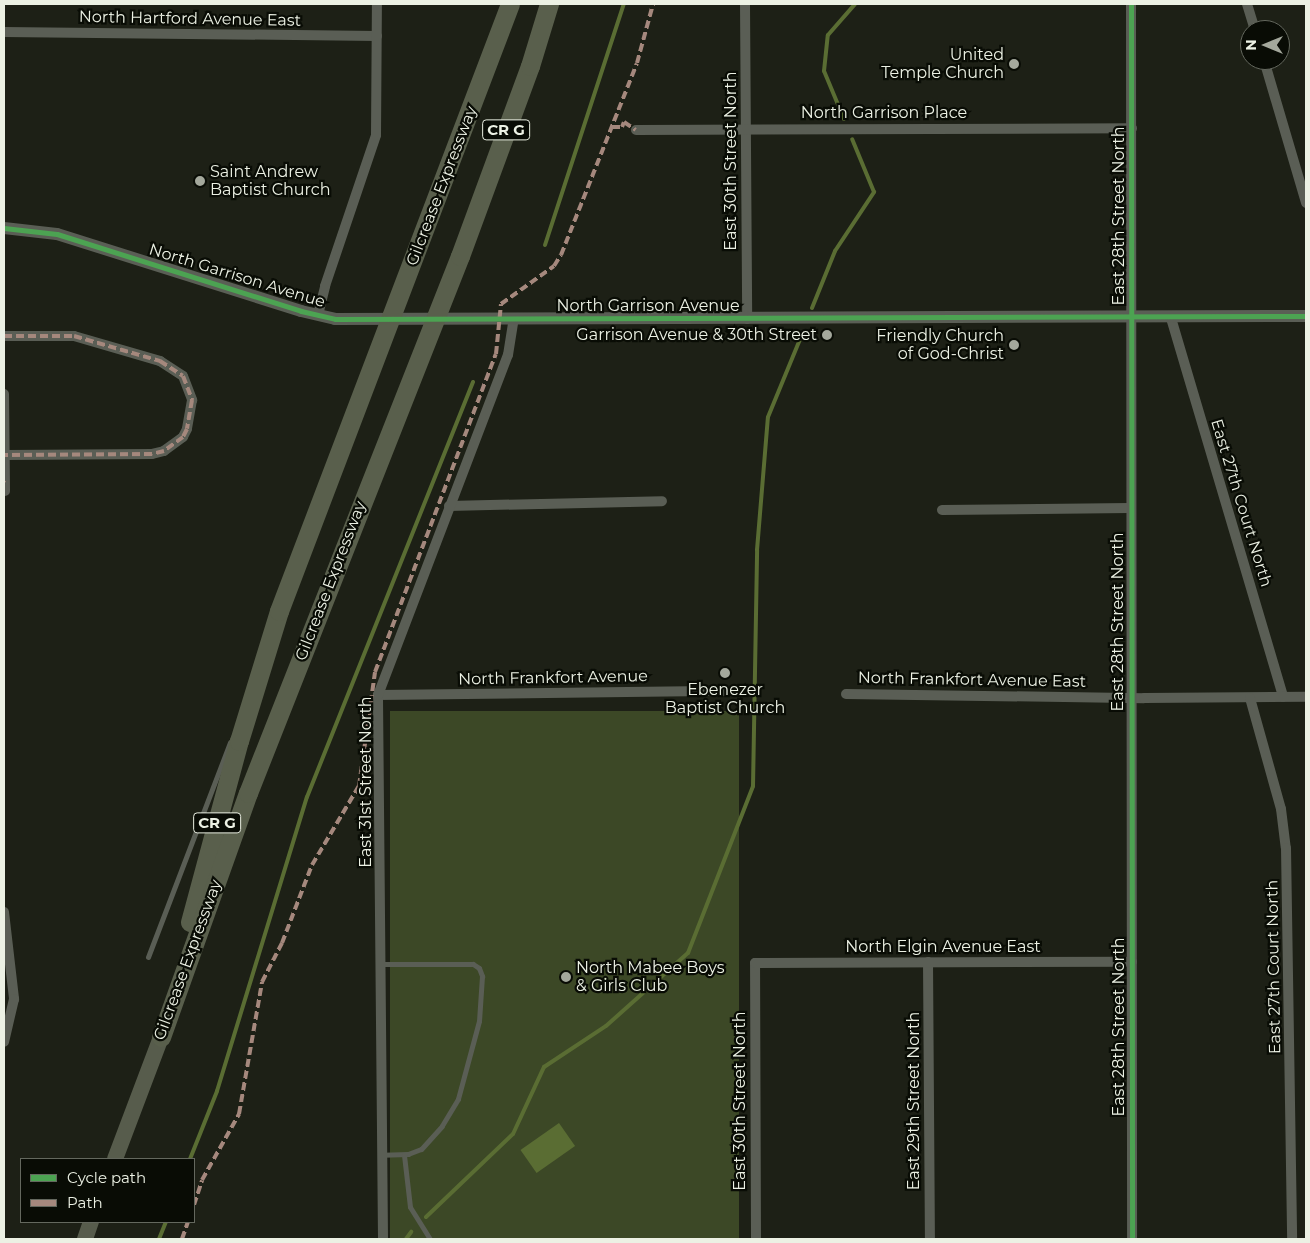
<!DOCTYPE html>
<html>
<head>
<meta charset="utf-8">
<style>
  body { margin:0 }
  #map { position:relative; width:1310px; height:1243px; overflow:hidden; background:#1d2016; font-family:Montserrat,sans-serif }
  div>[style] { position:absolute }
  .green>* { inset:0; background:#3c4826; transform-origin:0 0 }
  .water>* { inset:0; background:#5a6d33; transform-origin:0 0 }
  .stream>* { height:4px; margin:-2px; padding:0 2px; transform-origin:2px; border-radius:2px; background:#5a6d33 }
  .service>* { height:5px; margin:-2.5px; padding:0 2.5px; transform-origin:2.5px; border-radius:2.5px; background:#5a5e55 }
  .minor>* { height:10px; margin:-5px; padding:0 5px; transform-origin:5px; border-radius:5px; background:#5a5e55 }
  .tertiary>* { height:12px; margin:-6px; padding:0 6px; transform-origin:6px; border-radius:6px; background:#5a5e55 }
  .trunk>* { height:16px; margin:-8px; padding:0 8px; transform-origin:8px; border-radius:8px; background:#575c4c }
  .motorway>* { height:19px; margin:-9.5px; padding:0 9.5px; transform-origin:9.5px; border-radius:9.5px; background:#595f4c }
  .quiet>* { height:4px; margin-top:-2px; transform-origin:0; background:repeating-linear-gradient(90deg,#a5887d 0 8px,transparent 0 12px) }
  .cycleway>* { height:5px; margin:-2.5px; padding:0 2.5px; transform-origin:2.5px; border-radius:2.5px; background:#4ca352 }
  .dots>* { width:14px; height:14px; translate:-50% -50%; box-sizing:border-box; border:2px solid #090c05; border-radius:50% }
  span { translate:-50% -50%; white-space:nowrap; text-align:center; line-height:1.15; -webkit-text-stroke:4.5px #090c05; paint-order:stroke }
  .shield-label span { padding:1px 4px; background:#090c05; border:1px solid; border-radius:4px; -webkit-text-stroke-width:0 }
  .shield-label { font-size:15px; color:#ecf1e4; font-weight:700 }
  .street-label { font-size:16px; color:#ecf1e4 }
  .poi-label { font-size:16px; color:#ecf1e4 }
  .right { translate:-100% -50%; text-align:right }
  .left { translate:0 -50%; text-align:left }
  .frame { position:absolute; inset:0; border:5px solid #ecf1e4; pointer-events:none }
  .legend { position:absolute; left:20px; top:1158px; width:175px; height:65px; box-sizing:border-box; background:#090c05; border:1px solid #64685e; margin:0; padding:6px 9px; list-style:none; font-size:15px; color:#ecf1e4 }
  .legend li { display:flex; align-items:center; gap:10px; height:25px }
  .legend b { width:25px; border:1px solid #64685e }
  .north { position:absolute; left:1240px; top:20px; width:50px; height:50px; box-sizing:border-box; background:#090c05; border:1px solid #64685e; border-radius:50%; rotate:270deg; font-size:14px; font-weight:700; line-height:20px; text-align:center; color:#ecf1e4 }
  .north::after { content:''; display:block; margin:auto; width:18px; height:22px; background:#a4a89c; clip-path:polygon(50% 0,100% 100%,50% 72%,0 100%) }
</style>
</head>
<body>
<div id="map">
  <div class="green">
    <i style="left:739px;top:711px;width:528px;height:349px;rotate:90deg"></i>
  </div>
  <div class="water">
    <i style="left:559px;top:1123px;width:28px;height:47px;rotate:55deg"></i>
  </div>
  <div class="stream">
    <i style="left:844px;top:119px;width:52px;rotate:-112.6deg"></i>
    <i style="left:824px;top:71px;width:36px;rotate:-84deg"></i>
    <i style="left:828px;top:35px;width:41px;rotate:-48.9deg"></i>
    <i style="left:545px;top:245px;width:254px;rotate:-71.9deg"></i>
    <i style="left:812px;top:308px;width:61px;rotate:-68deg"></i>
    <i style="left:835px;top:251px;width:71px;rotate:-56.5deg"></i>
    <i style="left:874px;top:192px;width:57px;rotate:-112.5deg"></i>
    <i style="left:190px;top:1159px;width:73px;rotate:-68.3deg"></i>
    <i style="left:217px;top:1091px;width:307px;rotate:-73deg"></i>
    <i style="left:307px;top:797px;width:447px;rotate:-68.2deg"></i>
    <i style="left:426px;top:1217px;width:120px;rotate:-43.7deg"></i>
    <i style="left:513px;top:1134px;width:74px;rotate:-65.2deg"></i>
    <i style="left:544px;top:1067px;width:74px;rotate:-33.5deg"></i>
    <i style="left:606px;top:1026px;width:110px;rotate:-41.7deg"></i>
    <i style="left:688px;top:953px;width:179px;rotate:-68.7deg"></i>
    <i style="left:753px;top:786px;width:236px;rotate:-89deg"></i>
    <i style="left:757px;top:550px;width:133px;rotate:-85.3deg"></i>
    <i style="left:768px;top:417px;width:87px;rotate:-67.6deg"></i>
    <i style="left:159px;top:1239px;width:18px;rotate:-68deg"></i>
    <i style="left:406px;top:1239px;width:9px;rotate:-54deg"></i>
  </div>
  <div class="service">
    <i style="left:148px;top:957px;width:230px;rotate:-69.1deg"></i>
    <i style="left:382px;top:964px;width:91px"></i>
    <i style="left:473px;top:964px;width:7px;rotate:34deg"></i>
    <i style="left:479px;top:968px;width:9px;rotate:69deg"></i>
    <i style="left:482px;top:976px;width:45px;rotate:93.8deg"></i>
    <i style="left:479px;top:1021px;width:81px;rotate:105.1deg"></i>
    <i style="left:458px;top:1099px;width:31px;rotate:121deg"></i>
    <i style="left:442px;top:1126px;width:31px;rotate:132deg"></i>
    <i style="left:421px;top:1149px;width:14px;rotate:159deg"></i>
    <i style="left:408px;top:1154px;width:25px;rotate:178deg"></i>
    <i style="left:404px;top:1155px;width:52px;rotate:83.4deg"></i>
    <i style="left:410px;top:1207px;width:38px;rotate:58deg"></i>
  </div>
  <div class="minor">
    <i style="left:745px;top:4px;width:315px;rotate:89.6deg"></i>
    <i style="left:1131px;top:4px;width:1235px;rotate:89.95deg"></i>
    <i style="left:1247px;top:4px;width:27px;rotate:73deg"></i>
    <i style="left:4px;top:32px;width:373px;rotate:0.6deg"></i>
    <i style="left:1264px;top:60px;width:149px;rotate:73.6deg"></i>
    <i style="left:636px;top:130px;width:496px;rotate:-0.2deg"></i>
    <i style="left:318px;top:315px;width:30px;rotate:-76deg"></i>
    <i style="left:325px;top:286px;width:159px;rotate:-71.3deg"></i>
    <i style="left:376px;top:135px;width:131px;rotate:-89.6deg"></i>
    <i style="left:1171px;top:318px;width:395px;rotate:73.5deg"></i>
    <i style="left:4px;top:336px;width:70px"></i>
    <i style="left:74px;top:336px;width:90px;rotate:16.2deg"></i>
    <i style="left:160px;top:361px;width:27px;rotate:33deg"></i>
    <i style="left:183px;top:376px;width:26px;rotate:69deg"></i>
    <i style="left:192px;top:400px;width:29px;rotate:100deg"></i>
    <i style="left:187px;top:429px;width:9px;rotate:117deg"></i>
    <i style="left:183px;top:437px;width:24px;rotate:144deg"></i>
    <i style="left:164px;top:451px;width:12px;rotate:166deg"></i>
    <i style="left:152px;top:454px;width:147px;rotate:179.6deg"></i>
    <i style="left:4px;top:394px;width:97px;rotate:89.4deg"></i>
    <i style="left:449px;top:506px;width:213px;rotate:-1.3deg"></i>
    <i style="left:942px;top:510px;width:188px;rotate:-0.6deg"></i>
    <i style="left:846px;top:694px;width:298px;rotate:0.8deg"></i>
    <i style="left:1144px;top:698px;width:162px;rotate:-0.4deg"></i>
    <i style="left:378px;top:695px;width:349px;rotate:-0.7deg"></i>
    <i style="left:1250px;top:698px;width:115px;rotate:74.4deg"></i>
    <i style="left:1281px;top:809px;width:39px;rotate:83deg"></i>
    <i style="left:1286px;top:848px;width:391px;rotate:89.1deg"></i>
    <i style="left:4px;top:912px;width:88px;rotate:83.4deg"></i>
    <i style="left:14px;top:999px;width:44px;rotate:103.1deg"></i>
    <i style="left:928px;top:962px;width:277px;rotate:89.6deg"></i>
    <i style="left:383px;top:1239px;width:544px;rotate:-90.53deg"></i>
    <i style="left:378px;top:695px;width:364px;rotate:-69.1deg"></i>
    <i style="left:508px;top:355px;width:36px;rotate:-81deg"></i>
    <i style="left:756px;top:1239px;width:276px;rotate:-90.2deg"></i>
    <i style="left:755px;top:963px;width:377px;rotate:-0.2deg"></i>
  </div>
  <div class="tertiary">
    <i style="left:4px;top:228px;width:53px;rotate:6.5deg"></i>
    <i style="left:57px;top:234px;width:256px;rotate:17.5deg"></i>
    <i style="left:301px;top:311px;width:35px;rotate:13deg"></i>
    <i style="left:335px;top:319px;width:971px;rotate:-0.18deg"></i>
  </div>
  <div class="trunk">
    <i style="left:115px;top:1159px;width:130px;rotate:-69.3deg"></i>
    <i style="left:85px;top:1239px;width:18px;rotate:-71deg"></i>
  </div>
  <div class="motorway">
    <i style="left:190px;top:922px;width:188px;rotate:-74.9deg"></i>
    <i style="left:239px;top:741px;width:136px;rotate:-72.9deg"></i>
    <i style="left:279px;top:611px;width:649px;rotate:-69.17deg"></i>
    <i style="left:161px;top:1037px;width:259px;rotate:-70.4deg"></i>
    <i style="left:248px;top:793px;width:577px;rotate:-68.46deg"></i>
    <i style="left:460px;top:256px;width:202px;rotate:-69.8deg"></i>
    <i style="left:530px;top:66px;width:65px;rotate:-73deg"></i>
  </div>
  <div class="quiet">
    <i style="left:612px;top:127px;width:10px"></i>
    <i style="left:622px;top:127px;width:5px;rotate:-68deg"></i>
    <i style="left:624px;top:122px;width:14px;rotate:34deg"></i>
    <i style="left:4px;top:336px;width:70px"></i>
    <i style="left:74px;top:336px;width:90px;rotate:16.2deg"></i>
    <i style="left:160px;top:361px;width:27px;rotate:33deg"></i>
    <i style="left:183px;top:376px;width:26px;rotate:69deg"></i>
    <i style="left:192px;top:400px;width:29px;rotate:100deg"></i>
    <i style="left:187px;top:429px;width:9px;rotate:117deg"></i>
    <i style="left:183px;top:437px;width:24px;rotate:144deg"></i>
    <i style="left:164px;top:451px;width:12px;rotate:166deg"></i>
    <i style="left:152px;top:454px;width:147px;rotate:179.6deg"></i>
    <i style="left:4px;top:481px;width:1px;rotate:-45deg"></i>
    <i style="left:194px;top:1205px;width:26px;rotate:-72deg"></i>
    <i style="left:202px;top:1180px;width:76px;rotate:-60.7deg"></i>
    <i style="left:239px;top:1114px;width:134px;rotate:-80.1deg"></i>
    <i style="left:262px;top:982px;width:44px;rotate:-62.9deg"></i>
    <i style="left:282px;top:943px;width:84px;rotate:-69deg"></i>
    <i style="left:312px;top:865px;width:92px;rotate:-59.3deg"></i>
    <i style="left:359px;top:786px;width:115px;rotate:-82deg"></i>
    <i style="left:375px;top:672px;width:340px;rotate:-69.2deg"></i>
    <i style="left:496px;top:354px;width:50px;rotate:-84.3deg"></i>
    <i style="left:501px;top:304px;width:65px;rotate:-35.6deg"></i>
    <i style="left:554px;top:266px;width:13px;rotate:-58deg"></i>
    <i style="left:561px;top:255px;width:206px;rotate:-68.4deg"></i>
    <i style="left:637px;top:63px;width:61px;rotate:-74.8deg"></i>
    <i style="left:182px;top:1239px;width:18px;rotate:-71deg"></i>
  </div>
  <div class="cycleway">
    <i style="left:1131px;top:4px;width:1235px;rotate:89.95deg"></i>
    <i style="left:4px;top:228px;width:53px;rotate:6.5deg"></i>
    <i style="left:57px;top:234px;width:256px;rotate:17.5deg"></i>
    <i style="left:301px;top:311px;width:35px;rotate:13deg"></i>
    <i style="left:335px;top:319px;width:971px;rotate:-0.18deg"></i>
  </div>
  <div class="dots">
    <i style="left:1014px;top:64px;background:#a4a89c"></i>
    <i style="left:200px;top:181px;background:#a4a89c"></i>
    <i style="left:827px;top:335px;background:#a4a89c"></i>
    <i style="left:1014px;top:345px;background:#a4a89c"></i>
    <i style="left:725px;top:673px;background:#a4a89c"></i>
    <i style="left:566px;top:977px;background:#a4a89c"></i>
  </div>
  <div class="shield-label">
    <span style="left:506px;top:130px">CR G</span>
    <span style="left:217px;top:823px">CR G</span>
  </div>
  <div class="street-label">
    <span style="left:190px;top:19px;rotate:1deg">North Hartford Avenue East</span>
    <span style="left:884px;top:113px">North Garrison Place</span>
    <span style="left:731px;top:161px;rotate:-90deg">East 30th Street North</span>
    <span style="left:442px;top:186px;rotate:-69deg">Gilcrease Expressway</span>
    <span style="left:1119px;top:216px;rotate:-90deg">East 28th Street North</span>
    <span style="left:237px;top:276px;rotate:17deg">North Garrison Avenue</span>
    <span style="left:648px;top:306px">North Garrison Avenue</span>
    <span style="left:1241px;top:503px;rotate:73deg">East 27th Court North</span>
    <span style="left:331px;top:581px;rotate:-69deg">Gilcrease Expressway</span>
    <span style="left:1118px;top:622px;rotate:-90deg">East 28th Street North</span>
    <span style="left:553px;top:678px;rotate:-1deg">North Frankfort Avenue</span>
    <span style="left:972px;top:680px;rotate:1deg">North Frankfort Avenue East</span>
    <span style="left:366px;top:782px;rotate:-90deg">East 31st Street North</span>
    <span style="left:943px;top:947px">North Elgin Avenue East</span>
    <span style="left:188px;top:960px;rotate:-70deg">Gilcrease Expressway</span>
    <span style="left:1274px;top:967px;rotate:-91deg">East 27th Court North</span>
    <span style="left:1119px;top:1027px;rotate:-90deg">East 28th Street North</span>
    <span style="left:740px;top:1101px;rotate:-90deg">East 30th Street North</span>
    <span style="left:914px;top:1101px;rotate:-90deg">East 29th Street North</span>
  </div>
  <div class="poi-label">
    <span class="right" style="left:1004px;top:64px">United<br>Temple Church</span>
    <span class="left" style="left:210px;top:181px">Saint Andrew<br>Baptist Church</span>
    <span class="right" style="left:817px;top:335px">Garrison Avenue &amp; 30th Street</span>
    <span class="right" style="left:1004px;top:345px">Friendly Church<br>of God-Christ</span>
    <span style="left:725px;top:699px">Ebenezer<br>Baptist Church</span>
    <span class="left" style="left:576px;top:977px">North Mabee Boys<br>&amp; Girls Club</span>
  </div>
  <div class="frame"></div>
  <ul class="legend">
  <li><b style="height:6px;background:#4ca352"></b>Cycle path</li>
  <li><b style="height:6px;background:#a5887d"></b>Path</li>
  </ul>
  <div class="north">N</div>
</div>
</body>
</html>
